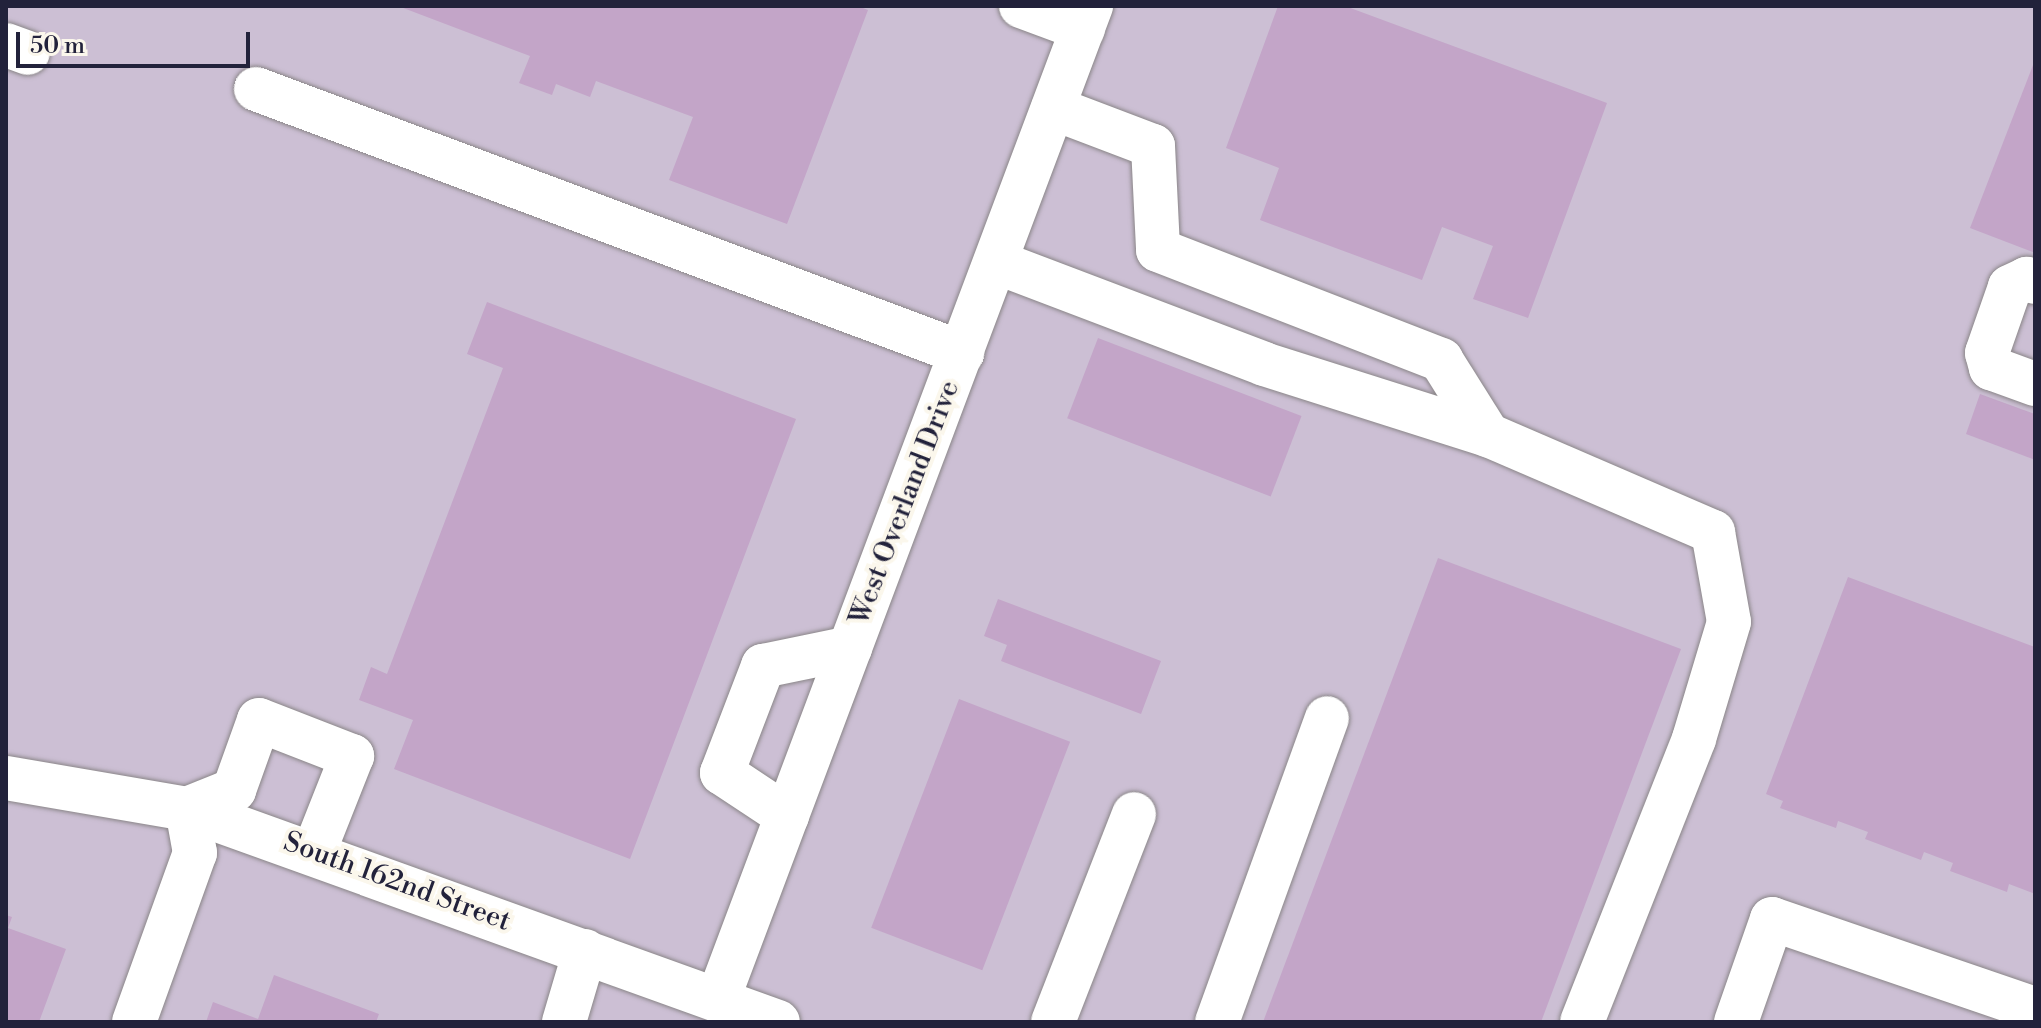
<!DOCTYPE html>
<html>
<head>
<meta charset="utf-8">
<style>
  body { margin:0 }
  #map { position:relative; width:2041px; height:1028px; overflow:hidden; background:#f1ebd4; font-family:"Libre Bodoni",serif }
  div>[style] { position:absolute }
  .industrial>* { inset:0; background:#ccbfd4; transform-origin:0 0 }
  .building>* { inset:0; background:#c3a5c8; transform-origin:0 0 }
  .roads { filter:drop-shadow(0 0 2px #8a8688) drop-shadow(0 0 2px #8a8688) }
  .minor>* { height:44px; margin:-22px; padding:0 22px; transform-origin:22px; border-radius:22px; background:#fff }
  span { translate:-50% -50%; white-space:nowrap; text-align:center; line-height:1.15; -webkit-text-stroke:8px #fbf7ec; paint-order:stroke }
  .street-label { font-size:28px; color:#22223b }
  .frame { position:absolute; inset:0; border:8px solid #22223b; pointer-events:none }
  .scale { position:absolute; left:16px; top:32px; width:234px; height:36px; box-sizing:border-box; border:4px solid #22223b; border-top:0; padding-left:10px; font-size:24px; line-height:28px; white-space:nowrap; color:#22223b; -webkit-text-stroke:6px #fbf7ec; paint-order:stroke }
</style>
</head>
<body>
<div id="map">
  <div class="industrial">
    <i style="left:6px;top:6px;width:2029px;height:1016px"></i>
  </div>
  <div class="building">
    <i style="clip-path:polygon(398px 6px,858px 6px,868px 10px,787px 224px,669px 180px,693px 117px,596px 81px,590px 97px,556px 84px,552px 95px,519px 83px,530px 56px)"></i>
    <i style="clip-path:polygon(1278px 6px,1345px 6px,1607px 103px,1528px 318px,1473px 299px,1493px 246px,1442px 227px,1422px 280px,1260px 220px,1279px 168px,1226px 148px)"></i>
    <i style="clip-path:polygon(2035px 60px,2035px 253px,1970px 228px)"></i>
    <i style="clip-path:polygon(487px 302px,796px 419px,630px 859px,394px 769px,413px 720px,359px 700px,371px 667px,387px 674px,503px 368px,467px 354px)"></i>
    <i style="left:1098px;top:338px;width:218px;height:86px;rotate:21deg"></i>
    <i style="clip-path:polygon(1980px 394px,2035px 414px,2035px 460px,1966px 434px)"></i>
    <i style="clip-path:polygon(1438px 558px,1681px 649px,1541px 1022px,1263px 1022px)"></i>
    <i style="clip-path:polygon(1848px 577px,2035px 647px,2035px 894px,2009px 884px,2007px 892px,1950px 871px,1953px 863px,1924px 852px,1921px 860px,1865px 839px,1868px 832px,1838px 821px,1836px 828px,1780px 808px,1783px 801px,1766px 794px)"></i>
    <i style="clip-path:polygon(998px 599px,1161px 661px,1141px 714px,1001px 661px,1007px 645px,984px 636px)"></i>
    <i style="left:959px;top:699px;width:119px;height:245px;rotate:21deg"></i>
    <i style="clip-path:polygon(6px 915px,12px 917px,8px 928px,66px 949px,39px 1022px,6px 1022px)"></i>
    <i style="clip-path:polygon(274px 975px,379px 1014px,376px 1022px,206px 1022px,213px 1002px,258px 1019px)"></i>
  </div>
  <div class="roads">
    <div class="minor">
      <i style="left:1021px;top:6px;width:66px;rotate:20.4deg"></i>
      <i style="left:6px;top:45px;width:23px;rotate:20deg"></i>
      <i style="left:256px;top:89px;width:754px;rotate:20.5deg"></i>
      <i style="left:1053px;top:108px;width:107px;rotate:20.8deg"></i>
      <i style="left:1153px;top:146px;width:104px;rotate:87.2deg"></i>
      <i style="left:1158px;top:250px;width:304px;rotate:21.2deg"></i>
      <i style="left:1441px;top:360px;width:89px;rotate:57.9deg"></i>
      <i style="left:1488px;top:435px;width:245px;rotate:23.3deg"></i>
      <i style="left:1713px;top:532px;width:91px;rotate:79.9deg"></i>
      <i style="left:1729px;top:622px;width:122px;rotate:106.7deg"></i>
      <i style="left:1694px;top:739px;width:304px;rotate:111.6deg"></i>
      <i style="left:996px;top:262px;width:287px;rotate:20.8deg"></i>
      <i style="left:1264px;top:364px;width:235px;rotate:17.6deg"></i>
      <i style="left:2035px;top:282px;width:9px;rotate:-159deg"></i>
      <i style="left:2027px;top:279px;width:19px;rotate:155deg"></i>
      <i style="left:2010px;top:287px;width:70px;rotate:109.2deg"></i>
      <i style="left:1987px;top:353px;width:16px;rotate:75deg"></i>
      <i style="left:1991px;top:368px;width:47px;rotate:20deg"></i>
      <i style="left:6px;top:778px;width:184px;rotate:9.7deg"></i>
      <i style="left:187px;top:809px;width:628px;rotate:19.82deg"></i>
      <i style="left:787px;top:816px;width:78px;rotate:-146.5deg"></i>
      <i style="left:722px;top:773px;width:115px;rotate:-69deg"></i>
      <i style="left:763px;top:666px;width:89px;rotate:-11.7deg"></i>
      <i style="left:718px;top:999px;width:1061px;rotate:-69.41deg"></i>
      <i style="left:134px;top:1022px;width:180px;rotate:-70.2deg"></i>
      <i style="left:195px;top:853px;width:45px;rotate:-100.3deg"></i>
      <i style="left:187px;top:809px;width:51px;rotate:-22deg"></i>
      <i style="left:234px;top:790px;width:74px;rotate:-70.3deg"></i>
      <i style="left:259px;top:720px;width:100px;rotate:21.2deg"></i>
      <i style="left:352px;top:756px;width:103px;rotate:111.6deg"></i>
      <i style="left:564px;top:1022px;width:74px;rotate:-73.5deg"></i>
      <i style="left:1053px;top:1022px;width:223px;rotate:-68.7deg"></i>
      <i style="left:1217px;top:1022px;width:323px;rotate:-70.1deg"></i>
      <i style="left:1736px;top:1022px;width:109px;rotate:-70.7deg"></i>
      <i style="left:1772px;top:919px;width:278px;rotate:18.9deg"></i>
    </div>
  </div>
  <div class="street-label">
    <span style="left:905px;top:503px;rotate:-69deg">West Overland Drive</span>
    <span style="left:397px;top:882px;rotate:20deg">South 162nd Street</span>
  </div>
  <div class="frame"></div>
  <div class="scale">50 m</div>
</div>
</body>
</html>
